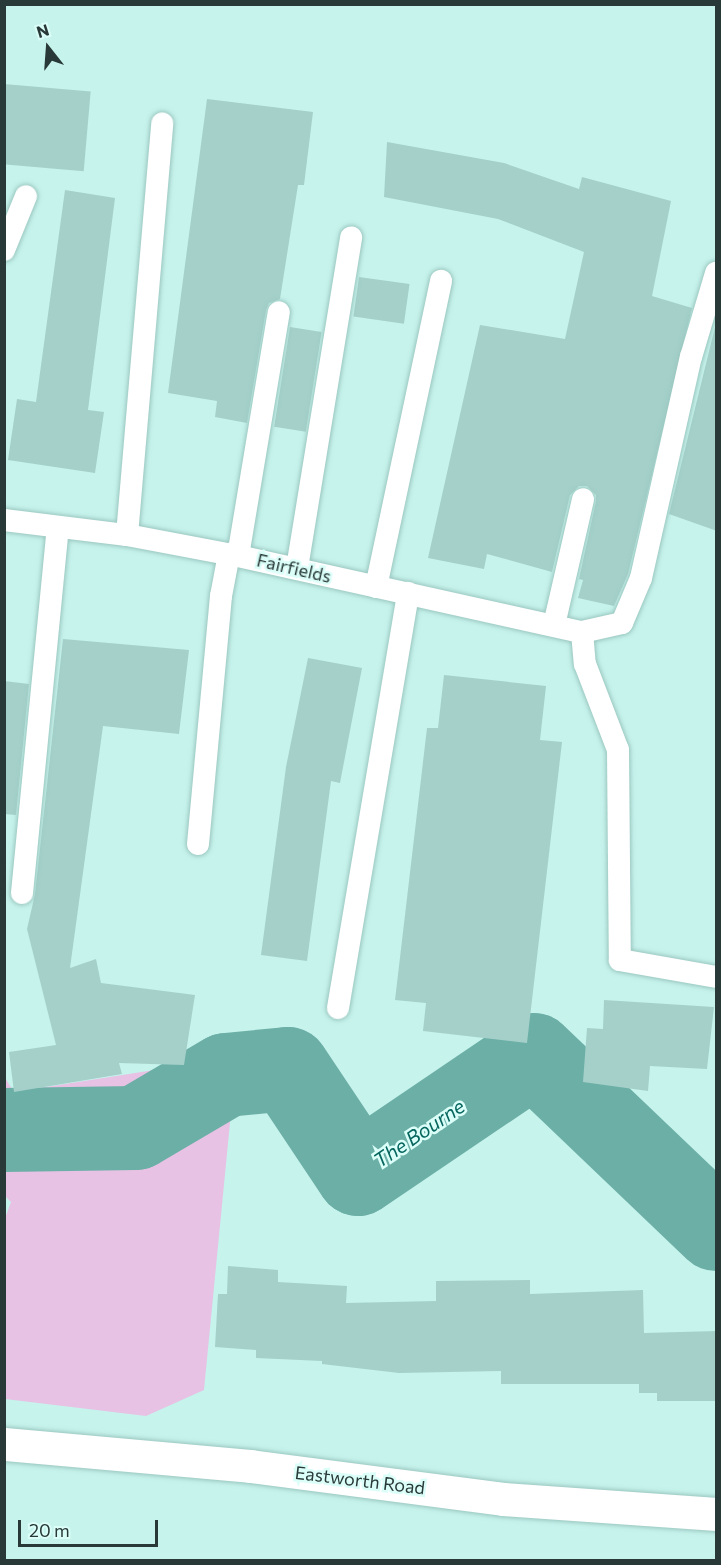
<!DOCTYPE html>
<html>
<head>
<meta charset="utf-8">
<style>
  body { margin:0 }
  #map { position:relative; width:721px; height:1565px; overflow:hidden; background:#c6f3ec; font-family:Commissioner,sans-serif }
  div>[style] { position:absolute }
  .green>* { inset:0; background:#e7c2e4 }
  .river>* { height:84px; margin:-42px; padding:0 42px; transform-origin:42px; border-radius:42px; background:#6cafa6 }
  .building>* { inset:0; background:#a4d0c9; transform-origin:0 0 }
  .roads { filter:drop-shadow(0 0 2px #9bc7c0) drop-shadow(0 0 2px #9bc7c0) }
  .lane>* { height:22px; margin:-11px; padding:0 11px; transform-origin:11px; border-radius:11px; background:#fff }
  .primary>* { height:33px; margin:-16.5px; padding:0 16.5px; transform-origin:16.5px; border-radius:16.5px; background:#fff }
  span { translate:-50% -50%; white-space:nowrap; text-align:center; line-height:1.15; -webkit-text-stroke:5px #dbfef9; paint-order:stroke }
  .street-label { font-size:18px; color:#283937 }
  .water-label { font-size:20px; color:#06665e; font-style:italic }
  .frame { position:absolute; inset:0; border:6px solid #283937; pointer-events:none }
  .north { position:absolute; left:18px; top:18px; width:60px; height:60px; -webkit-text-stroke:4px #dbfef9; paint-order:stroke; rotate:343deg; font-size:16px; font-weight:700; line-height:24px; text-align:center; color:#283937 }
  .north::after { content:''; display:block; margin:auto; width:21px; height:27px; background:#283937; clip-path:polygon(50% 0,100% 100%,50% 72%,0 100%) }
  .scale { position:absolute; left:18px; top:1520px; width:140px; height:27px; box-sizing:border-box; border:3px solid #283937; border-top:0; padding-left:8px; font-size:18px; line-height:21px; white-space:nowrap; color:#283937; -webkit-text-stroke:4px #dbfef9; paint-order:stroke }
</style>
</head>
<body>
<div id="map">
  <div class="green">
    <i style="clip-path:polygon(250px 1055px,307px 1064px,233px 1092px,204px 1390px,146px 1416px,5px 1399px,4px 1221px,11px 1202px,4px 1195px,4px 1076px,14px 1092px)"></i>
  </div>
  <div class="river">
    <i style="left:4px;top:1130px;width:132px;rotate:-0.9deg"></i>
    <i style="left:136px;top:1128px;width:104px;rotate:-30.5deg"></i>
    <i style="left:226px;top:1075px;width:62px;rotate:-5.5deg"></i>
    <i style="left:288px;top:1069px;width:126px;rotate:56.3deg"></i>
    <i style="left:358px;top:1174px;width:212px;rotate:-34.1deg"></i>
    <i style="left:534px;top:1055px;width:252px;rotate:43.7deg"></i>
  </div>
  <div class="building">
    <i style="left:4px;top:84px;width:87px;height:80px;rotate:5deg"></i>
    <i style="clip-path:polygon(207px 99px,313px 112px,304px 185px,298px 185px,280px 299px,269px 303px,266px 310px,247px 423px,215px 417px,217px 401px,168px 393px)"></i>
    <i style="clip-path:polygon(387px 142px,504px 163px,579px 189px,582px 177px,671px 201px,652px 296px,692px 308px,628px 574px,614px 606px,578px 598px,583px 580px,579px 579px,596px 501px,596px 495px,587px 486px,579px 486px,570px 495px,552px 572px,487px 554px,484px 569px,428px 558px,480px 325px,565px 339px,584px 252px,498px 219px,384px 197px)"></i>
    <i style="clip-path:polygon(65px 190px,115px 198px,88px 410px,104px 412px,95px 473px,8px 460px,17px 399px,36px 402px)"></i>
    <i style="left:359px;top:277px;width:51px;height:40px;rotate:8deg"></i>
    <i style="clip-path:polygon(717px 319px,717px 531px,669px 514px)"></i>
    <i style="left:290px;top:327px;width:32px;height:101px;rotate:9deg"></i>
    <i style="clip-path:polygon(63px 639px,189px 650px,179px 734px,103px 726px,70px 968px,96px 959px,101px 983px,195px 995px,184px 1065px,119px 1063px,122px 1074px,14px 1092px,9px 1052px,56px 1045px,27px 929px,35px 894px)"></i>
    <i style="clip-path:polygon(308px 658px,362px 668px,340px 783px,331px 781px,307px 961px,261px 955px,286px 767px)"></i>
    <i style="clip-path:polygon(444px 675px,546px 686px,540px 740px,562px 742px,527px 1043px,423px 1031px,426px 1003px,395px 1000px,427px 728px,438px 728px)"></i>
    <i style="clip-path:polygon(4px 681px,29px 684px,16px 815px,4px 814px)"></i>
    <i style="clip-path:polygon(604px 1000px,714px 1007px,707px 1069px,650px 1066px,648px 1091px,583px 1082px,587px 1028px,603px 1029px)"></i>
    <i style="clip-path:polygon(228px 1266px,278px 1270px,278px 1282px,347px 1286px,346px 1303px,436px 1301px,436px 1281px,530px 1280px,530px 1294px,643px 1290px,644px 1333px,717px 1331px,717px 1401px,657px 1401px,657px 1393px,639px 1393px,639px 1384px,501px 1384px,501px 1371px,399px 1373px,322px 1364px,322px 1361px,256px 1358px,256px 1350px,215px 1347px,218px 1294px,227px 1294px)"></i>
  </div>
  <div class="roads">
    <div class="lane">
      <i style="left:4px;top:250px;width:58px;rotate:-67.8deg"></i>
      <i style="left:4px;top:520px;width:124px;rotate:7deg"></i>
      <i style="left:127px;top:535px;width:113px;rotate:10.7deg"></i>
      <i style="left:238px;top:556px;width:352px;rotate:12.5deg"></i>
      <i style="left:582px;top:632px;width:41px;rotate:-12.7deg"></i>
      <i style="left:622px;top:623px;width:49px;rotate:-67.1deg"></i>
      <i style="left:641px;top:578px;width:227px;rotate:-77.3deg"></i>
      <i style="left:691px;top:357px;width:88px;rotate:-73.4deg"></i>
      <i style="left:127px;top:535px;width:413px;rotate:-85.1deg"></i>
      <i style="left:238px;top:556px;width:247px;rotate:-80.5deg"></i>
      <i style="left:297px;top:568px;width:335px;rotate:-80.7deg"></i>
      <i style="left:376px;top:587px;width:313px;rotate:-78deg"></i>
      <i style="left:554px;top:625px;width:129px;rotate:-77deg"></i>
      <i style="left:582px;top:632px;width:32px;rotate:85deg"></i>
      <i style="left:585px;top:664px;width:92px;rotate:69deg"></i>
      <i style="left:618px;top:750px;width:210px;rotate:89.5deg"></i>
      <i style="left:620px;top:960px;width:97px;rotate:10deg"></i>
      <i style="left:198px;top:844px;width:249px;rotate:-84.7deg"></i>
      <i style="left:221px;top:596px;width:43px;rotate:-79.2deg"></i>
      <i style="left:22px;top:893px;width:367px;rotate:-84.4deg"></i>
      <i style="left:338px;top:1008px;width:421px;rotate:-80.4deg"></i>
    </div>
    <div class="primary">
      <i style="left:4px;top:1444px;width:247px;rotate:5.1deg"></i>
      <i style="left:250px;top:1466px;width:255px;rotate:7.4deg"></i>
      <i style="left:503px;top:1499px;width:214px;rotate:4deg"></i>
    </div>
  </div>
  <div class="street-label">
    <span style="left:294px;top:568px;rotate:13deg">Fairfields</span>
    <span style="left:360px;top:1480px;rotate:7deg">Eastworth Road</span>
  </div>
  <div class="water-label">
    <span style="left:419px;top:1133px;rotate:-34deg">The Bourne</span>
  </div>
  <div class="frame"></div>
  <div class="north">N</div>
  <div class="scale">20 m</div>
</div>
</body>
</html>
